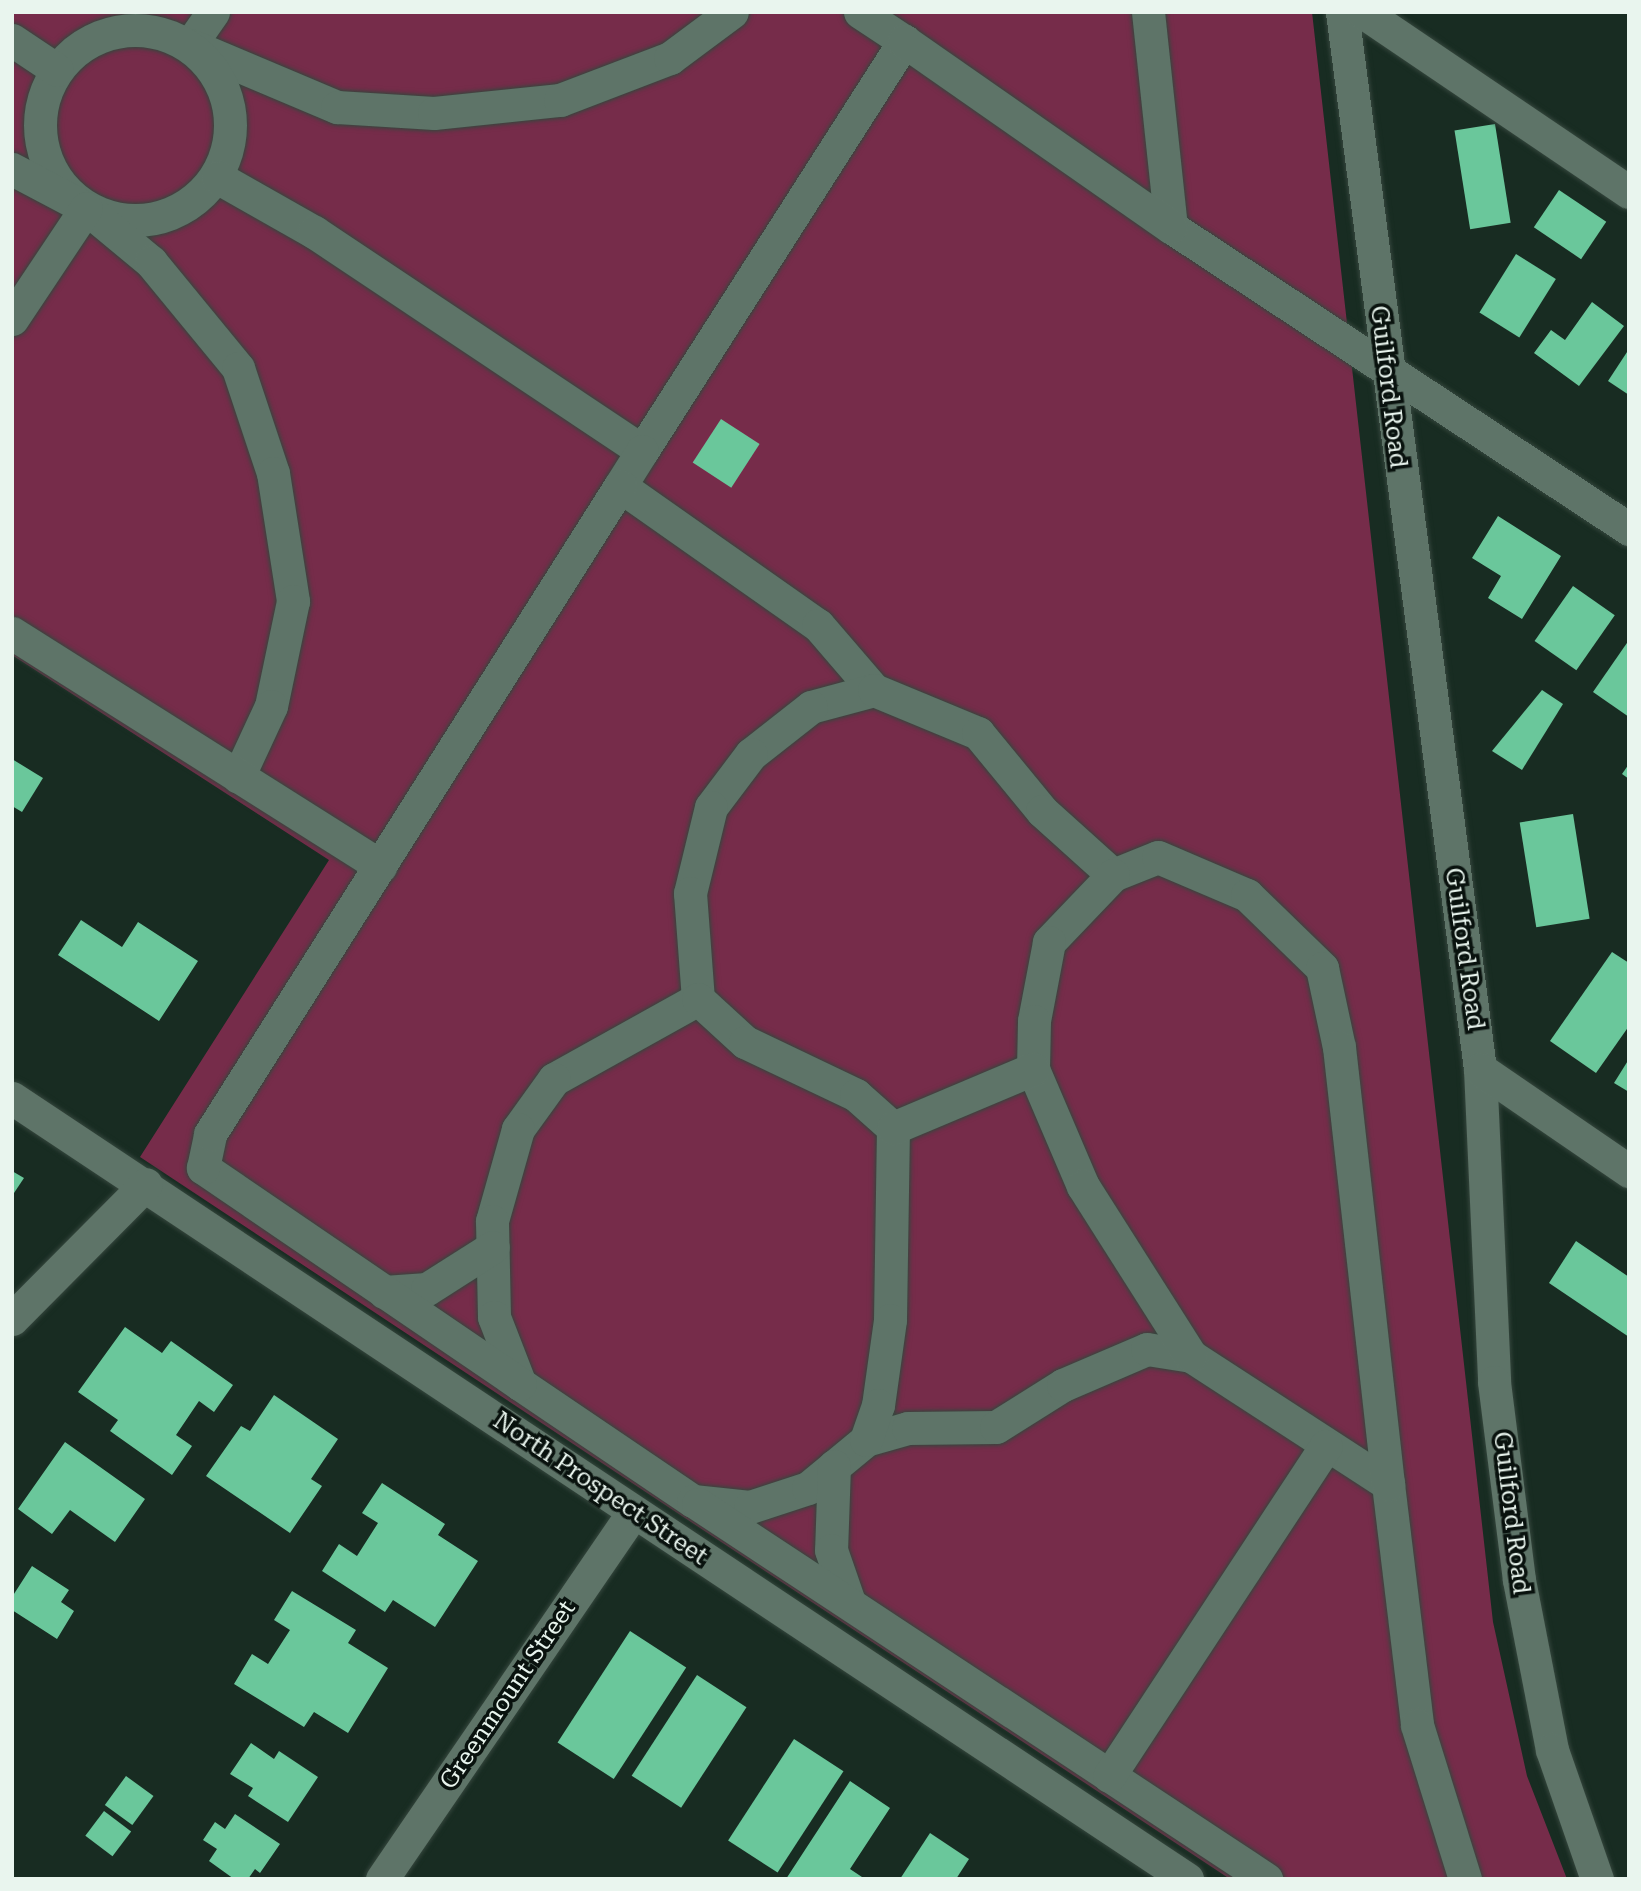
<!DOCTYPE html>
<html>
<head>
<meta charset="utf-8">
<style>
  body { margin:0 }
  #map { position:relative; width:1641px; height:1891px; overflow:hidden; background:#182c22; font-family:"Roboto Serif",serif }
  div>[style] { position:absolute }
  .green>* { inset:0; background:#762c4a }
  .building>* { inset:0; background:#6ac79b; transform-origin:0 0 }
  .roads { filter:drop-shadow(0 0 2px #35463d) drop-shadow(0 0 2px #35463d) }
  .minor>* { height:33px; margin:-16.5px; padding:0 16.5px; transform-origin:16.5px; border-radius:16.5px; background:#5e7468 }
  .minor>.ring { margin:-16.5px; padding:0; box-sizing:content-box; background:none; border:33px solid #5e7468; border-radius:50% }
  span { translate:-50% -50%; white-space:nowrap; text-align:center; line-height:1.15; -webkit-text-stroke:7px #09120e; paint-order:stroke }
  .street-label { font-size:24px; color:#e9f5ee }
  .frame { position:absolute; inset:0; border:14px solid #e9f5ee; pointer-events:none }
</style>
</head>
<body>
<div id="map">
  <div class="green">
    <i style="clip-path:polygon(12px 12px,1312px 12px,1493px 1622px,1527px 1776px,1567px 1879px,1230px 1879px,140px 1157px,329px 860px,12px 655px)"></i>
  </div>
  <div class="building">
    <i style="left:1495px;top:124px;width:100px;height:41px;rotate:81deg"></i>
    <i style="left:1559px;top:190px;width:57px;height:45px;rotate:34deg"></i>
    <i style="left:1516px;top:254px;width:47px;height:69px;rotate:32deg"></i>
    <i style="clip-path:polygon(1592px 302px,1624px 326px,1579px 386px,1534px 353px,1551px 330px,1565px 340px)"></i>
    <i style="clip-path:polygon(1629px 349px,1629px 395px,1608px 381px)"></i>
    <i style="left:721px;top:419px;width:46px;height:52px;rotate:33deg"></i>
    <i style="clip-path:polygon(1498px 516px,1561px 556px,1522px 619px,1488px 598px,1501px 576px,1472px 558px)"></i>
    <i style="left:1573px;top:586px;width:51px;height:67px;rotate:35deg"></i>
    <i style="clip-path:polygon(1629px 640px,1629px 717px,1593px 692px)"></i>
    <i style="clip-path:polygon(1542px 690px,1563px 704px,1522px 770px,1492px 751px)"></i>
    <i style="clip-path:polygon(12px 759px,43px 778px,22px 812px,12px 806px)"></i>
    <i style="clip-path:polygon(1629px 764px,1629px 779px,1622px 774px)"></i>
    <i style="left:1573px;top:814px;width:106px;height:54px;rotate:81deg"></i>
    <i style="clip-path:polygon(81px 920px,122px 947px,138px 922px,198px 961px,159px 1021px,58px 955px)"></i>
    <i style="clip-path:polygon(1612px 952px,1629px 963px,1629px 1026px,1596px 1073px,1550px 1041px)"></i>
    <i style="clip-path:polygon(1629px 1059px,1629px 1092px,1614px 1083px)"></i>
    <i style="clip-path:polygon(12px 1171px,24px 1178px,12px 1196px)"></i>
    <i style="clip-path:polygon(1576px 1241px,1629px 1277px,1629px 1337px,1549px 1283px)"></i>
    <i style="clip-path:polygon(125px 1327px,162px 1353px,171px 1341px,233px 1385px,214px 1412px,199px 1401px,176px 1435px,192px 1446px,172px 1475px,110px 1431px,118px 1420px,78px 1392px)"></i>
    <i style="clip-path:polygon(274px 1395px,338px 1439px,311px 1479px,322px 1486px,290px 1533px,206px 1476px,241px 1426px,250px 1431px)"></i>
    <i style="clip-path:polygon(65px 1442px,145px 1499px,115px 1542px,70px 1510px,52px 1534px,18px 1509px)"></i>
    <i style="clip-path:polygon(382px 1483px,445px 1524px,438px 1535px,478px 1561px,435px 1627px,393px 1600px,385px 1612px,322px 1571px,339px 1544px,357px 1556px,378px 1523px,362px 1513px)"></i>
    <i style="clip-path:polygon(32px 1566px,69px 1590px,61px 1602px,74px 1611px,57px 1639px,12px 1610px,12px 1597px)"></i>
    <i style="clip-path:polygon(292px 1591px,356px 1630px,348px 1643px,388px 1668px,348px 1733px,314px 1712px,304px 1727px,234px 1684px,252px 1654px,268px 1664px,290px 1630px,274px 1620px)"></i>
    <i style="left:630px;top:1631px;width:67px;height:133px;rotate:33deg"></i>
    <i style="left:697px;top:1675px;width:59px;height:120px;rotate:33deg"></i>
    <i style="left:794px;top:1739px;width:59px;height:121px;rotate:33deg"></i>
    <i style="clip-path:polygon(251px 1743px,274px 1759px,279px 1751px,318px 1777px,288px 1822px,248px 1796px,253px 1788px,230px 1774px)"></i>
    <i style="left:126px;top:1776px;width:34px;height:36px;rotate:36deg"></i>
    <i style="clip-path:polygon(850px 1781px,890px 1808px,850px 1869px,865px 1879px,786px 1879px)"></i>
    <i style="left:104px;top:1811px;width:34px;height:31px;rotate:37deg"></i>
    <i style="clip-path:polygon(235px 1814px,280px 1844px,260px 1873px,255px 1869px,248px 1879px,234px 1879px,209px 1861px,217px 1849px,203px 1840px,215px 1822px,225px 1829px)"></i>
    <i style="clip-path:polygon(930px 1833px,969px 1859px,956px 1879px,900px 1879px)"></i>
  </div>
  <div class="roads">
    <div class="minor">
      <i style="left:213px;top:12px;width:40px;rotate:124.9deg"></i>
      <i style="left:190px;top:45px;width:160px;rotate:22.9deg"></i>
      <i style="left:337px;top:107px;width:97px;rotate:3.5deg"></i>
      <i style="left:434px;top:113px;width:127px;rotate:-5.9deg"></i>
      <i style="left:560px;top:100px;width:118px;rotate:-20.9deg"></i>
      <i style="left:670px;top:58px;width:77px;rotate:-36.6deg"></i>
      <i style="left:860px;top:12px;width:53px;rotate:33.4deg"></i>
      <i style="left:1148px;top:12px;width:216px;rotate:83.9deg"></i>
      <i style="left:1171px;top:227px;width:549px;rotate:33.4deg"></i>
      <i style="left:1342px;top:12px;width:1066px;rotate:82.56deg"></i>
      <i style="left:1480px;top:1069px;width:313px;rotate:87.4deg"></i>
      <i style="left:1494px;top:1382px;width:200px;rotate:82.8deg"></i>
      <i style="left:1519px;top:1580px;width:173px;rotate:79deg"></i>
      <i style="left:1552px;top:1750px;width:137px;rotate:70.8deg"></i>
      <i style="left:1363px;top:12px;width:321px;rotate:34.1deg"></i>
      <i class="ring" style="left:40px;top:30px;width:157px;height:157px"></i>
      <i style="left:12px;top:40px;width:54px;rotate:33.7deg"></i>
      <i style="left:12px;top:169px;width:84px;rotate:27.8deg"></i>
      <i style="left:86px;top:208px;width:85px;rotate:39.7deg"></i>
      <i style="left:151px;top:262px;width:137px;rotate:50.6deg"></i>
      <i style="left:238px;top:368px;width:111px;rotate:71.6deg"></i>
      <i style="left:273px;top:473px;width:130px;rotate:81.1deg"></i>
      <i style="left:293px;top:601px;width:107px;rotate:101.8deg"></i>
      <i style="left:271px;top:706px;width:78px;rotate:114.9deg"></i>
      <i style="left:217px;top:177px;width:112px;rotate:29.6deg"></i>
      <i style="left:314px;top:232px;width:394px;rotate:33.7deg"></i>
      <i style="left:642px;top:451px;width:487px;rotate:-57.4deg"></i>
      <i style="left:904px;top:41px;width:325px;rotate:34.9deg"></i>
      <i style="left:12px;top:319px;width:133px;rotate:-56.3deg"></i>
      <i style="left:642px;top:451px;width:41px;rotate:122.2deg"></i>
      <i style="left:620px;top:486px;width:242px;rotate:35.1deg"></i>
      <i style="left:818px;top:625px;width:86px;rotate:49.3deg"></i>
      <i style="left:874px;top:690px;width:65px;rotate:164.9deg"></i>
      <i style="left:811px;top:707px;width:76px;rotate:141.9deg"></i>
      <i style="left:751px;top:754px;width:66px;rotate:127deg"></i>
      <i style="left:711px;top:807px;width:89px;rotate:103.7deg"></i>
      <i style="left:690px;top:893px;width:106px;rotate:85.7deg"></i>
      <i style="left:698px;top:999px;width:165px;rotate:150.9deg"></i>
      <i style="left:554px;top:1079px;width:62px;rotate:125.8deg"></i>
      <i style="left:518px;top:1129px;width:96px;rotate:105.8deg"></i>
      <i style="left:492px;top:1221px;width:96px;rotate:88.8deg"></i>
      <i style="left:494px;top:1317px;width:72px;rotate:68.8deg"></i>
      <i style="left:520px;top:1384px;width:209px;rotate:34.1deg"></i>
      <i style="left:693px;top:1501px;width:57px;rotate:6deg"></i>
      <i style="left:750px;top:1507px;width:61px;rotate:-18.1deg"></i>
      <i style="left:808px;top:1488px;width:75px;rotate:-39.6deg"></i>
      <i style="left:866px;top:1440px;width:44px;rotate:-15.9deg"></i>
      <i style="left:908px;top:1428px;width:88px;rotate:-0.7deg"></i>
      <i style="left:996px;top:1427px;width:79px;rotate:-32.1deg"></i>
      <i style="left:1063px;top:1385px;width:91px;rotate:-23.2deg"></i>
      <i style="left:1147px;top:1349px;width:45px;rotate:9deg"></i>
      <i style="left:1191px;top:1356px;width:235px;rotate:33deg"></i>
      <i style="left:1388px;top:1484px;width:243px;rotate:83.1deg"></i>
      <i style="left:1417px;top:1725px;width:161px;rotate:72.7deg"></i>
      <i style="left:12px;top:633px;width:436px;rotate:32.3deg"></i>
      <i style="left:874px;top:690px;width:113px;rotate:22.5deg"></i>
      <i style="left:978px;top:733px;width:101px;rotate:50.6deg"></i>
      <i style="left:1042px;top:811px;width:96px;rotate:42deg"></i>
      <i style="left:1113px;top:875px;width:48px;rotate:-21.8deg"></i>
      <i style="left:1158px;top:857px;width:97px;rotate:23.1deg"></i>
      <i style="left:1247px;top:895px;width:105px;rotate:44.2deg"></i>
      <i style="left:1322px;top:968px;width:81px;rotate:77.9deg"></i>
      <i style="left:1339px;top:1047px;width:440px;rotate:83.6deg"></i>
      <i style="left:1113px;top:875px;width:93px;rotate:133.7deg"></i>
      <i style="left:1049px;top:942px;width:80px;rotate:100.8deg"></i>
      <i style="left:1034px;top:1021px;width:48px;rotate:91.2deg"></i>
      <i style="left:1033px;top:1069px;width:127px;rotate:66.9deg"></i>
      <i style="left:1083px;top:1186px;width:201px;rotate:57.6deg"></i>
      <i style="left:698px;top:999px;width:64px;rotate:42.5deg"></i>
      <i style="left:745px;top:1042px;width:123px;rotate:25.5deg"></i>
      <i style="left:856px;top:1095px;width:50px;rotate:41.7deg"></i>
      <i style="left:893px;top:1128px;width:192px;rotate:90.9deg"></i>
      <i style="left:890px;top:1320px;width:86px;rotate:98deg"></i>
      <i style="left:878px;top:1405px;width:37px;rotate:109deg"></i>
      <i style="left:1480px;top:1069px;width:181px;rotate:34.4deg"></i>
      <i style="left:12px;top:1098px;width:1411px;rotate:33.61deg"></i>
      <i style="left:893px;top:1128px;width:152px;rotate:-22.9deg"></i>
      <i style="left:384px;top:1292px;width:43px;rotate:-4deg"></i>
      <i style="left:427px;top:1289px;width:78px;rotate:-32.5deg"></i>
      <i style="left:12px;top:1319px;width:190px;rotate:-45.2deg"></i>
      <i style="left:520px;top:1384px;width:384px;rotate:-145.7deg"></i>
      <i style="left:203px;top:1168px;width:35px;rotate:-78deg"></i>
      <i style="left:210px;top:1134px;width:767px;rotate:-57.68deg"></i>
      <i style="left:834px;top:1466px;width:84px;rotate:92deg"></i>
      <i style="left:831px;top:1550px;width:52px;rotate:70.9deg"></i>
      <i style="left:698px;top:1504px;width:681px;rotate:33.43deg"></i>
      <i style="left:1109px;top:1776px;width:395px;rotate:-56.7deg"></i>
      <i style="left:382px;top:1879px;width:445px;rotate:-55.6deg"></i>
    </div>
  </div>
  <div class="street-label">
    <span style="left:1388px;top:387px;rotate:83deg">Guilford Road</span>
    <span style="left:1464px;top:949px;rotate:82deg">Guilford Road</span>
    <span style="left:600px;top:1489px;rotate:34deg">North Prospect Street</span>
    <span style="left:1511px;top:1513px;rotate:83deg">Guilford Road</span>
    <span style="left:508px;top:1695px;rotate:-56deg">Greenmount Street</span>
  </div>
  <div class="frame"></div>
</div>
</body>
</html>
